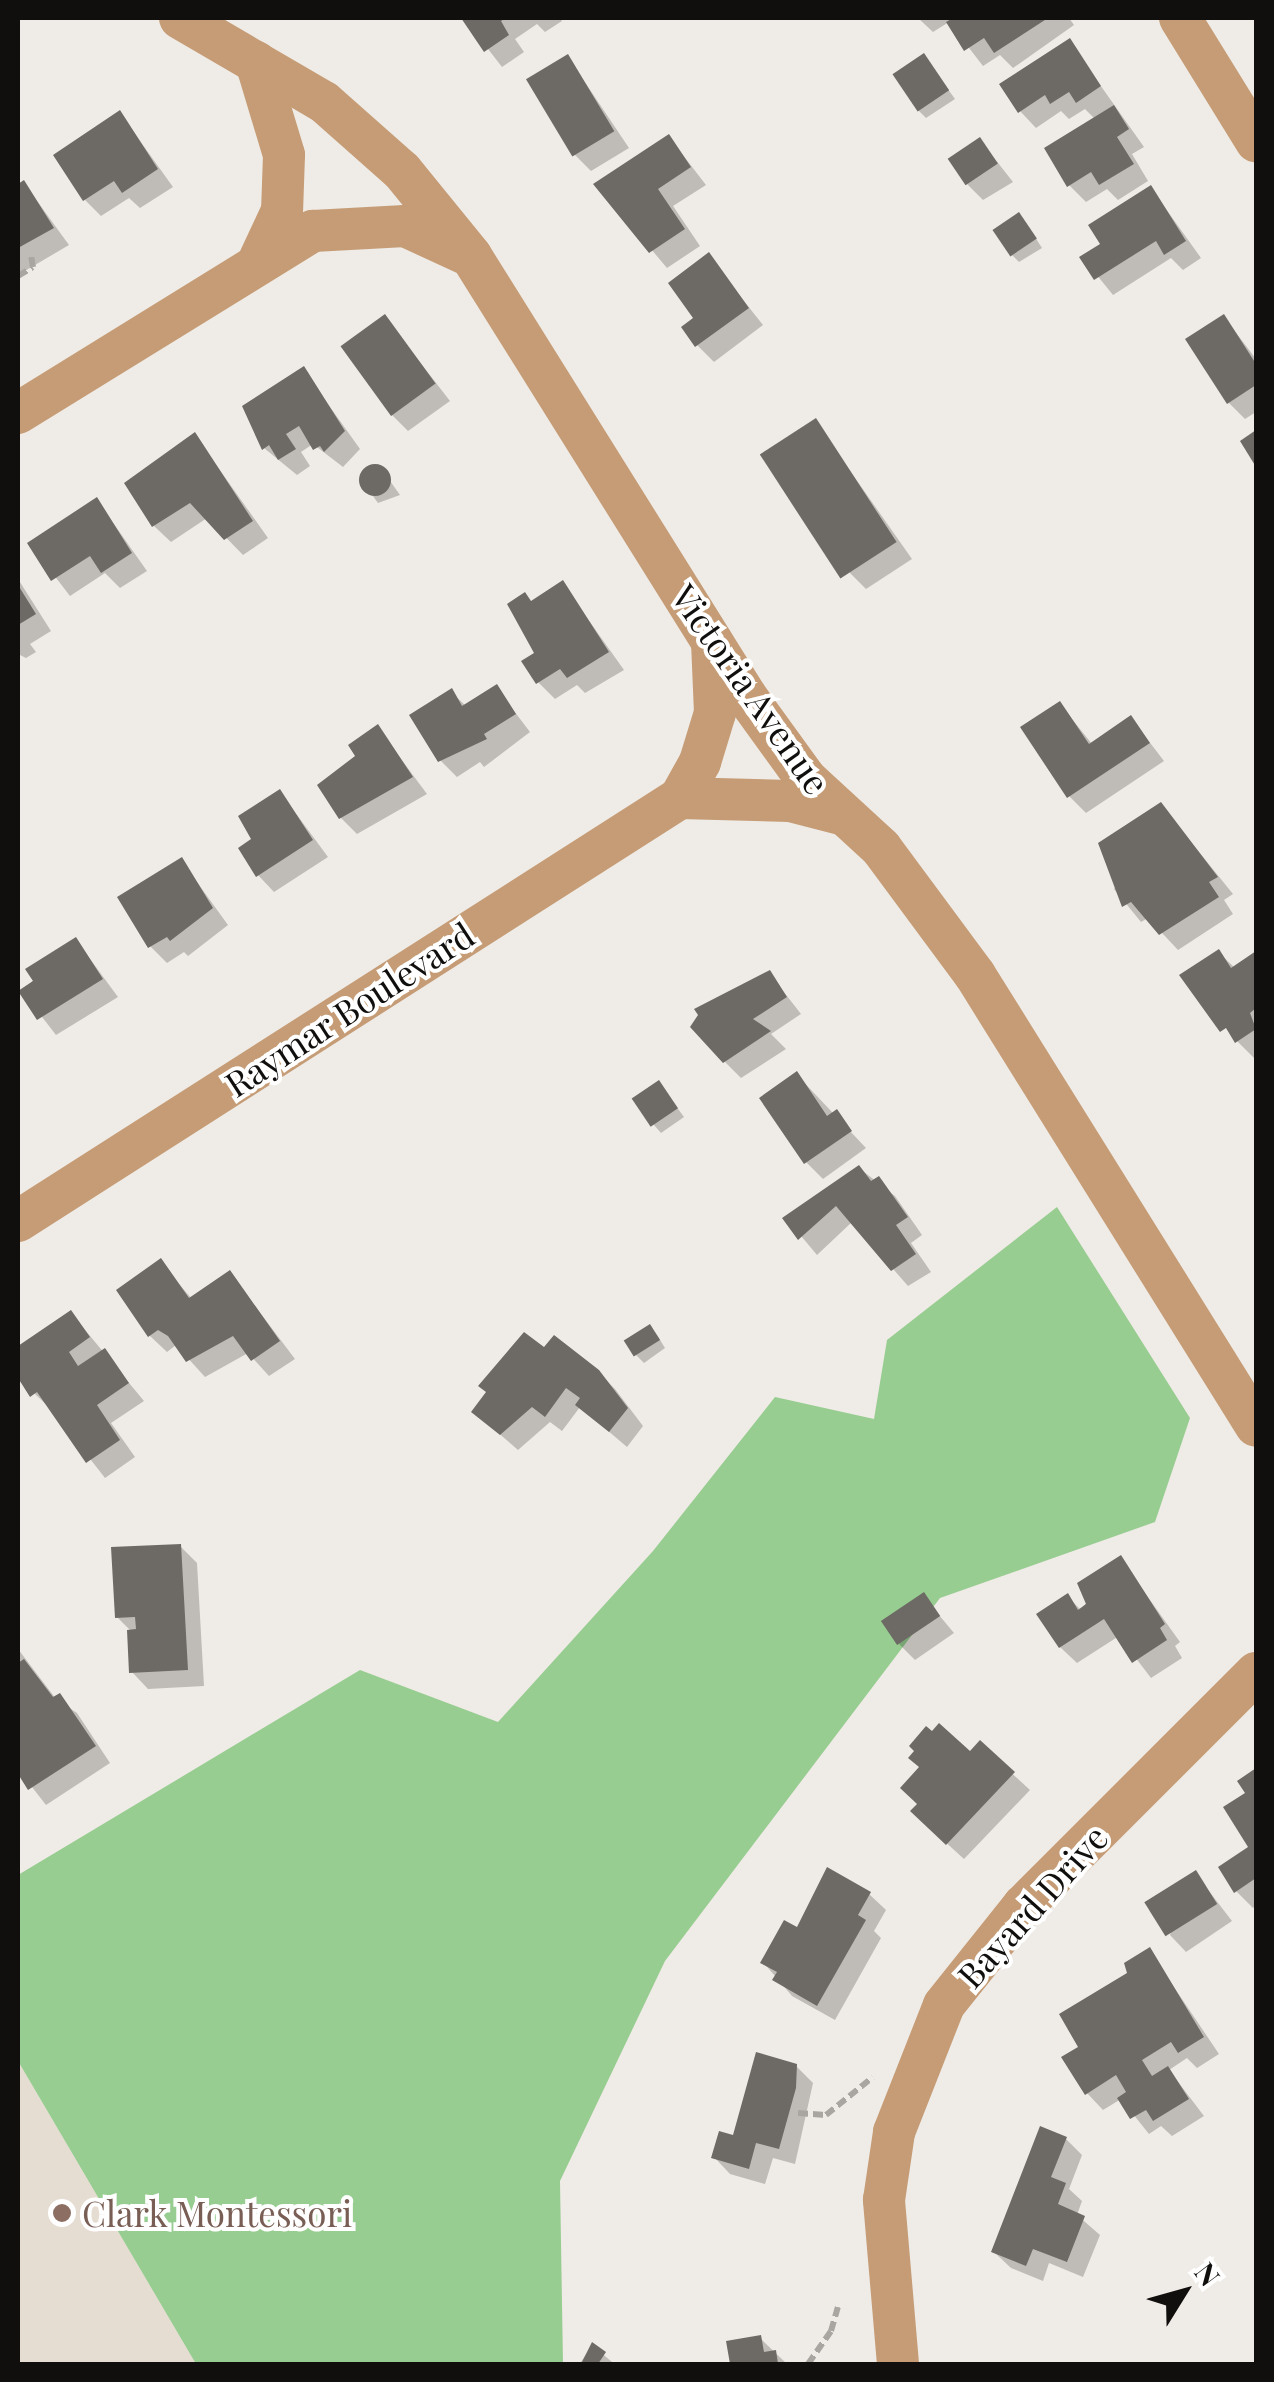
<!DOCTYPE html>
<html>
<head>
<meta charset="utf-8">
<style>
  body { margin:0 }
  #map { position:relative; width:1274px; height:2382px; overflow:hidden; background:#efebe6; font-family:"Playfair Display",serif }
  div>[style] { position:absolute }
  .built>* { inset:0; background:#e6ddd2 }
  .forest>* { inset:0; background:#98cd91 }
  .shadow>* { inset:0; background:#0003 }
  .building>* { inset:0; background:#6d6a65; transform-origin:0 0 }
  .round { border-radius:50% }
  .path>* { height:6px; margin-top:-3px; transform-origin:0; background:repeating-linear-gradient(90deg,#a9a6a2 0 10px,transparent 0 15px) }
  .minor>* { height:42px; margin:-21px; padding:0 21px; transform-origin:21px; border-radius:21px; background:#c59c75 }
  .dots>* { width:28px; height:28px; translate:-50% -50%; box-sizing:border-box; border:5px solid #fff; border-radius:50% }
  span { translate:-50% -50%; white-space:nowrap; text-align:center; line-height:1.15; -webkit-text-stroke:8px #fff; paint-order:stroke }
  .street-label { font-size:35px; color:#100f0d }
  .education-label { font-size:35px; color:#785e54 }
  .left { translate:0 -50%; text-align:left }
  .frame { position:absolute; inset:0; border:20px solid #100f0d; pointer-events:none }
  .north { position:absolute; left:1134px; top:2242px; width:100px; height:100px; -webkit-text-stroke:8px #fff; paint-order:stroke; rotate:53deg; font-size:28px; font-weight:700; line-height:40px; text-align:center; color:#100f0d }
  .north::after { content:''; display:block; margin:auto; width:35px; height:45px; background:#100f0d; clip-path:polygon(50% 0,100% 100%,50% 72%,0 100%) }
</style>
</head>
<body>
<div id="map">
  <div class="built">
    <i style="clip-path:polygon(18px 2061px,196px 2364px,18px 2364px)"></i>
  </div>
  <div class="forest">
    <i style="clip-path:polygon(1057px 1207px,1190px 1418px,1155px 1522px,940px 1598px,665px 1961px,560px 2181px,563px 2364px,196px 2364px,18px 2061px,18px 1875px,360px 1670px,498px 1722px,653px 1551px,775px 1397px,874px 1419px,887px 1340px)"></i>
  </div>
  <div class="shadow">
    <i style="clip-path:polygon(464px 18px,560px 18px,562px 21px,545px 32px,537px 24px,515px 39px,524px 52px,502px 67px)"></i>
    <i style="clip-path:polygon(918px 18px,1069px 18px,1074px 25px,1013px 68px,1000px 55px,983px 66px,949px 22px,933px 32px)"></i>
    <i style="clip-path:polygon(1069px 41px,1144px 147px,1132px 154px,1148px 181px,1118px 200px,1107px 189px,1086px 202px,1069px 185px,1096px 120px,1085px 109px,1069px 119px,1061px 111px,1036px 128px,1020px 111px)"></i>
    <i style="clip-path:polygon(924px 56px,955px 99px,926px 118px,918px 110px)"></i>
    <i style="clip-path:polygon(568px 57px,629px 148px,591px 171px,574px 154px)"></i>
    <i style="clip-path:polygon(120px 113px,173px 187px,140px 208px,129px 198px,101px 216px,85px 200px)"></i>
    <i style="clip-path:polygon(669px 137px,706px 185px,673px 206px,700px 246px,667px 268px,597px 185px)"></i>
    <i style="clip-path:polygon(980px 140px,1013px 182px,983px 200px,967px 184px)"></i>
    <i style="clip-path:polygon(24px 183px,69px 245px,18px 275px,18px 186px)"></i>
    <i style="clip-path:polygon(1151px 188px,1201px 258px,1183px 270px,1171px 258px,1113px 295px,1083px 258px,1104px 244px)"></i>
    <i style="clip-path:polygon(1026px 223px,1042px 248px,1019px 262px,1012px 255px)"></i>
    <i style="clip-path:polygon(708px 256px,763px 325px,714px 362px,697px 345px)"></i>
    <i style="clip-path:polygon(385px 317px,450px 401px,408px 431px,392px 415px)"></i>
    <i style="clip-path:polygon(1224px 317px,1256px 359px,1256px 412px,1245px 419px,1229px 403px)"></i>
    <i style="clip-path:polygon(303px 369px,360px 449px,343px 467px,313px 444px,301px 452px,310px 466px,297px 475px,264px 448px)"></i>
    <i style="clip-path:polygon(815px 421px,912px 559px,866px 589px,850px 573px)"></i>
    <i style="clip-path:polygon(195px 435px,268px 538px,243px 555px,207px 518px,171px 542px,154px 526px)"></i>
    <i style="clip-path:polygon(378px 464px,400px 495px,378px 503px,360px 478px)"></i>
    <i style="clip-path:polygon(97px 500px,147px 571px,120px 588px,105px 573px,70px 596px,30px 544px)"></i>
    <i style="clip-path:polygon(18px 579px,51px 631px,30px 644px,36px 652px,26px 658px,18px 654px)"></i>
    <i style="clip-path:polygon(563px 584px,624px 670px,585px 693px,577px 685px,555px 699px,538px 682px,533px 603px)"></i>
    <i style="clip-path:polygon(496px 687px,530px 732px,484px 767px,480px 762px,457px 777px,440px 760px,451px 692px,466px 706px)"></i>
    <i style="clip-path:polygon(1060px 704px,1092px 744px,1131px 718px,1164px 761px,1086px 813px,1069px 796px)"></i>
    <i style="clip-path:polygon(378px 728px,427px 794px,357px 834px,341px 818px,359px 757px)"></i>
    <i style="clip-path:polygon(280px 792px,328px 857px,274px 892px,258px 875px,254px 840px)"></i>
    <i style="clip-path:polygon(1161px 805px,1233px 894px,1224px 900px,1233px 914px,1178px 950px,1148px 918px,1141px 922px,1114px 889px)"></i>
    <i style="clip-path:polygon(181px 860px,228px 925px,188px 956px,184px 952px,167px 963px,150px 946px)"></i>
    <i style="clip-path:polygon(76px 940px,118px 997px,56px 1035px,22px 991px)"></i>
    <i style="clip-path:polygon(1218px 952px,1235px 968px,1256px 954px,1254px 1058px,1237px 1041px)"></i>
    <i style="clip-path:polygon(769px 973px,801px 1014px,771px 1034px,786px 1049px,741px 1078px,725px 1062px)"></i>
    <i style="clip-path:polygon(797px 1075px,866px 1148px,823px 1179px,806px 1162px)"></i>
    <i style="clip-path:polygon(659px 1083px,684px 1117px,661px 1133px,654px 1125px)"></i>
    <i style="clip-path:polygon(859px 1168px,895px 1196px,922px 1235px,911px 1243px,931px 1272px,908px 1286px,852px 1222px,817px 1255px,786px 1218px)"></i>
    <i style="clip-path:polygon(160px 1262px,192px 1299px,230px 1273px,295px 1359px,269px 1376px,248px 1353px,205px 1377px,176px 1345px,167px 1352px,150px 1336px)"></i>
    <i style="clip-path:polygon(71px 1313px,144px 1401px,111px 1423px,135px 1457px,105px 1478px,52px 1410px,18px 1378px,18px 1349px)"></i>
    <i style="clip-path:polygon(657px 1335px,665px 1348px,644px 1363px,636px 1355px)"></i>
    <i style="clip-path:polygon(544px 1350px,597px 1371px,615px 1389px,643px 1426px,627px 1447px,580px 1407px,562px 1431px,550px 1422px,518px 1450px,474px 1412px)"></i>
    <i style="clip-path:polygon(180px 1546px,197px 1563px,204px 1686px,148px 1689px,132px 1672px,130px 1630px,117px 1617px)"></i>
    <i style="clip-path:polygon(1120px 1558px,1180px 1642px,1175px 1646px,1182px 1658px,1151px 1678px,1119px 1636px,1077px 1663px,1060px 1647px,1067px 1596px,1081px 1610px)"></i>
    <i style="clip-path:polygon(923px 1596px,954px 1633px,915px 1660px,898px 1643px)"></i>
    <i style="clip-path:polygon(18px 1649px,56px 1699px,77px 1713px,110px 1763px,46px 1805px,18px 1769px)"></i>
    <i style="clip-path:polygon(980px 1744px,1030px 1790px,964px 1859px,930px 1828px,920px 1804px,922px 1768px,971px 1755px)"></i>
    <i style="clip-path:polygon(1256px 1771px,1256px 1905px,1253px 1908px,1236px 1891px,1252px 1847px,1248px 1793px,1240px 1782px)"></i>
    <i style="clip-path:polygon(1195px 1873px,1232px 1921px,1186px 1952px,1170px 1935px)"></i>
    <i style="clip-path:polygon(869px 1894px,886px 1910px,874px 1931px,881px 1938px,835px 2020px,792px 1996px,763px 1962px,798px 1930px)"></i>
    <i style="clip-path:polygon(1149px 1950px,1219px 2054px,1197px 2068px,1187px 2058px,1169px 2070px,1204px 2116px,1172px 2136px,1161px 2126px,1149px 2134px,1121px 2099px,1103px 2110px,1087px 2093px,1081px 2047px)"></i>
    <i style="clip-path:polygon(796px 2066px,813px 2083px,795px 2164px,773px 2158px,765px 2184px,730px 2174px,714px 2157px)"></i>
    <i style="clip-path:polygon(1066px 2139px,1082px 2155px,1069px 2189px,1082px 2201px,1077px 2215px,1100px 2235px,1083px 2277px,1049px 2263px,1043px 2281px,1011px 2268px,994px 2252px)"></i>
    <i style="clip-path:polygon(760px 2338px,787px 2364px,733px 2364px,729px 2343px)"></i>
    <i style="clip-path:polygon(592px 2345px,612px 2362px,610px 2364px,581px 2362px)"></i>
  </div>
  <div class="building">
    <i style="clip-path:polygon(461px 18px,506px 18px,501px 21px,509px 35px,484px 52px)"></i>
    <i style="clip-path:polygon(953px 18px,1048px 18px,994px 53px,984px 38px,964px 51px,946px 22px)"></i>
    <i style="clip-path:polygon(1070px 38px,1101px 86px,1076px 103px,1069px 92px,1050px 104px,1045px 95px,1018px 113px,999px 84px)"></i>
    <i style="left:924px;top:53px;width:45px;height:38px;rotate:56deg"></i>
    <i style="left:568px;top:54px;width:90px;height:49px;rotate:59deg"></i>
    <i style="clip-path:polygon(1114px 105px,1129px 129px,1117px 137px,1134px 164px,1099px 185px,1091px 172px,1067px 187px,1044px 148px)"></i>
    <i style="clip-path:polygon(120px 110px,158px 169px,122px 193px,114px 181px,83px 201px,53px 155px)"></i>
    <i style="clip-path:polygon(669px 134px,691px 167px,658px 189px,685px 229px,649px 253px,593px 184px)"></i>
    <i style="left:980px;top:137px;width:32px;height:39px;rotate:56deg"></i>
    <i style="clip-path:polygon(24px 180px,54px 228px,18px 248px,18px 184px)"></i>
    <i style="clip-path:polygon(1151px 185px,1186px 241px,1164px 255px,1156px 241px,1094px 280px,1079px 257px,1100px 244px,1088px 225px)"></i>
    <i style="left:1019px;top:212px;width:32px;height:32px;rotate:56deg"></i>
    <i style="clip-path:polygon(709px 252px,749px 308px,695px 347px,681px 327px,693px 318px,668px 283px)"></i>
    <i style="left:385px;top:314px;width:86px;height:55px;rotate:54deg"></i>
    <i style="clip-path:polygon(1224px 314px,1256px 364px,1256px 385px,1227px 404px,1185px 339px)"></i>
    <i style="clip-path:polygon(304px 366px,345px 431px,324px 452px,320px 446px,313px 450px,299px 426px,286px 434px,296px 449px,278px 460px,269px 445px,262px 450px,242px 406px)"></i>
    <i style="left:816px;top:418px;width:148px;height:67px;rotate:57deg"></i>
    <i style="clip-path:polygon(1256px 430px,1256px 467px,1240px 441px)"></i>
    <i style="clip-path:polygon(195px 432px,253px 521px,224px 540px,190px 503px,152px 527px,124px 483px)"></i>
    <i class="round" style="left:359px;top:464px;width:32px;height:32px"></i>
    <i style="clip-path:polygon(97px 497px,132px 553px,101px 573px,90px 556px,51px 581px,27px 543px)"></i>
    <i style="clip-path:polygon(563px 580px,609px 652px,567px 678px,560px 669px,536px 684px,521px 661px,534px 653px,507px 604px,525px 592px,531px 601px)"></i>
    <i style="clip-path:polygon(18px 585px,36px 614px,18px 625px)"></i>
    <i style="clip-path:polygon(497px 684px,516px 714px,484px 734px,487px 739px,438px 762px,409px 715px,452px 688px,462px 706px)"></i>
    <i style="clip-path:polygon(1060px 701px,1089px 744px,1131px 715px,1150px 743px,1067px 798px,1020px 727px)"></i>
    <i style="clip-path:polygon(378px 724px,413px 777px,339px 819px,317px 785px,355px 756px,348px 745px)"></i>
    <i style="clip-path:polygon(280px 789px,313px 840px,256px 877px,238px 848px,251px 839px,238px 816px)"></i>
    <i style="clip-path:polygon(1161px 802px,1218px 877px,1209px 882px,1219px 897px,1159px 935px,1131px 902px,1122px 907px,1098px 843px)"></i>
    <i style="clip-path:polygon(182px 857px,213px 908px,170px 941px,167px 937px,148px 948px,117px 897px)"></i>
    <i style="clip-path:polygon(76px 937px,103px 979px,37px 1020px,18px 991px,33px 981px,25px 969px)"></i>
    <i style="clip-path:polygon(1219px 949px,1231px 968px,1256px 951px,1256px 1008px,1250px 1013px,1256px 1029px,1235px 1043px,1226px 1028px,1220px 1032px,1179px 975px)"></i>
    <i style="clip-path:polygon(770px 970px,787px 997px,753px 1019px,771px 1031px,723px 1063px,690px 1027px,698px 1015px,694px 1009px)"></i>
    <i style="clip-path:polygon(797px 1071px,827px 1116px,837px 1109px,852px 1131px,804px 1164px,759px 1098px)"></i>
    <i style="left:659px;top:1080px;width:34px;height:33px;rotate:56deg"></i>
    <i style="clip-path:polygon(859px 1165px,871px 1181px,879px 1176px,908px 1217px,896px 1225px,916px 1254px,891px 1271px,836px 1206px,798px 1240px,782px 1218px)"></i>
    <i style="clip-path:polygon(161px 1258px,189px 1298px,230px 1270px,280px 1341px,251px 1361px,233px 1336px,186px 1362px,168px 1336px,158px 1330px,148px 1337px,116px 1290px)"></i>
    <i style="clip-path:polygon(71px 1310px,90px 1337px,69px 1352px,78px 1366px,105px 1348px,129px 1383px,97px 1405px,120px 1440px,86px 1463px,37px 1392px,30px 1397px,18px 1378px,18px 1346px)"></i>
    <i style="left:650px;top:1324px;width:19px;height:31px;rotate:58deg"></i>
    <i style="clip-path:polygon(524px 1332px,544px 1347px,554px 1335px,599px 1370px,628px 1408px,609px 1432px,575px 1405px,580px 1398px,566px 1388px,545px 1417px,532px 1407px,500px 1435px,471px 1412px,486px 1392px,478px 1386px)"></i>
    <i style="clip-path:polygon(181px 1544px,188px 1670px,129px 1673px,127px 1630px,136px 1629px,135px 1617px,115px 1618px,111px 1547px)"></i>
    <i style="clip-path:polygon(1121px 1555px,1165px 1624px,1160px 1628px,1167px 1640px,1132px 1663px,1104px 1619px,1059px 1648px,1036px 1614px,1068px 1593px,1078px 1610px,1086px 1604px,1077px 1583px)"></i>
    <i style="left:924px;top:1592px;width:29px;height:52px;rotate:56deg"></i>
    <i style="clip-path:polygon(24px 1659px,53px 1697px,60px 1693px,96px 1746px,28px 1790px,18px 1774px,18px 1663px)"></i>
    <i style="clip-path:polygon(939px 1723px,970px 1751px,980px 1740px,1015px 1772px,946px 1845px,910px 1811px,917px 1804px,900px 1788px,919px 1767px,908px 1758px,914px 1751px,909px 1746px,926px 1726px,932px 1731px)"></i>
    <i style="clip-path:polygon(1256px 1768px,1256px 1878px,1234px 1893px,1218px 1867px,1248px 1847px,1223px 1807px,1245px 1793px,1237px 1781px)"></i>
    <i style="clip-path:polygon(827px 1867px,871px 1892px,858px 1915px,866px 1920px,817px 2006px,772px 1980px,777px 1972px,760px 1963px,784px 1920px,797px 1927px)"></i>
    <i style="left:1196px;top:1870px;width:40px;height:61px;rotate:58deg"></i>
    <i style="clip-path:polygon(1150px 1947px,1204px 2037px,1178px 2053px,1171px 2042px,1142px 2060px,1152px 2076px,1168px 2066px,1189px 2099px,1153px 2121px,1146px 2110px,1130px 2119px,1117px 2098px,1126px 2092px,1116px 2075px,1085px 2095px,1061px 2057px,1078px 2047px,1059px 2014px,1127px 1973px,1124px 1963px)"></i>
    <i style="clip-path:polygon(756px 2052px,797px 2064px,796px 2088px,779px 2149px,756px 2143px,749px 2169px,711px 2158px,719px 2131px,733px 2135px)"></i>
    <i style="clip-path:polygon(1040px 2126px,1067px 2137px,1051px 2177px,1066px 2183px,1058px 2204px,1085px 2216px,1067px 2262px,1033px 2249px,1026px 2266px,991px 2252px)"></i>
    <i style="clip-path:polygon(761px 2335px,764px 2352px,776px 2350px,778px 2364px,730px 2364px,726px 2341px)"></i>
    <i style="clip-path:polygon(592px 2342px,606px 2352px,598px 2364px,581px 2364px)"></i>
  </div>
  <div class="path">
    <i style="left:18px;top:276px;width:17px;rotate:-31deg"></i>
    <i style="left:33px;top:267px;width:11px;rotate:-100deg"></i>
    <i style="left:798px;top:2113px;width:28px;rotate:4deg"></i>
    <i style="left:826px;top:2115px;width:60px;rotate:-39deg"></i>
    <i style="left:808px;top:2364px;width:40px;rotate:-55.1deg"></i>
    <i style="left:831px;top:2331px;width:25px;rotate:-74deg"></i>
  </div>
  <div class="minor">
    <i style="left:180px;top:18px;width:167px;rotate:30.3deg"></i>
    <i style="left:324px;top:102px;width:104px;rotate:41.5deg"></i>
    <i style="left:402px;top:171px;width:109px;rotate:50.9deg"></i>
    <i style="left:471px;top:256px;width:519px;rotate:57.99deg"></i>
    <i style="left:746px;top:696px;width:102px;rotate:54.1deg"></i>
    <i style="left:806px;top:779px;width:102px;rotate:42.6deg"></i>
    <i style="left:881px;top:848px;width:158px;rotate:53.5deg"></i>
    <i style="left:975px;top:975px;width:531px;rotate:58.07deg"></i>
    <i style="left:1180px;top:18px;width:145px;rotate:58.3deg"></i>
    <i style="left:256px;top:62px;width:97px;rotate:73.2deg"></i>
    <i style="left:284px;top:155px;width:56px;rotate:92deg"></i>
    <i style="left:282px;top:211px;width:52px;rotate:115.1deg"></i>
    <i style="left:18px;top:413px;width:347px;rotate:-31.7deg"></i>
    <i style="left:313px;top:231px;width:92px;rotate:-3.1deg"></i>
    <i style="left:405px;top:226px;width:65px;rotate:24.6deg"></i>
    <i style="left:680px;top:798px;width:110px;rotate:1.6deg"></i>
    <i style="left:790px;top:801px;width:53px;rotate:14.3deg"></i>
    <i style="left:18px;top:1221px;width:786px;rotate:-32.58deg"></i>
    <i style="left:680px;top:798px;width:41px;rotate:-60.9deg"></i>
    <i style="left:700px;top:762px;width:51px;rotate:-73deg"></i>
    <i style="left:715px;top:713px;width:71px;rotate:-92.4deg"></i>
    <i style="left:898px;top:2364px;width:165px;rotate:-94.9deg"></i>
    <i style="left:884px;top:2200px;width:69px;rotate:-81.6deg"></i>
    <i style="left:894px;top:2132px;width:136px;rotate:-68.5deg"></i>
    <i style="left:944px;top:2005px;width:127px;rotate:-51.4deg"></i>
    <i style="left:1023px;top:1906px;width:330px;rotate:-45deg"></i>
  </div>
  <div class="dots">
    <i style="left:62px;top:2213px;background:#8d6e63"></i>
  </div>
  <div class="street-label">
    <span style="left:751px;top:689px;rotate:55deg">Victoria Avenue</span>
    <span style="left:349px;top:1009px;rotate:-33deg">Raymar Boulevard</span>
    <span style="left:1032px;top:1906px;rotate:-48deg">Bayard Drive</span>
  </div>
  <div class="education-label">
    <span class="left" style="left:82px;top:2213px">Clark Montessori</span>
  </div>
  <div class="frame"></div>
  <div class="north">N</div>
</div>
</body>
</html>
